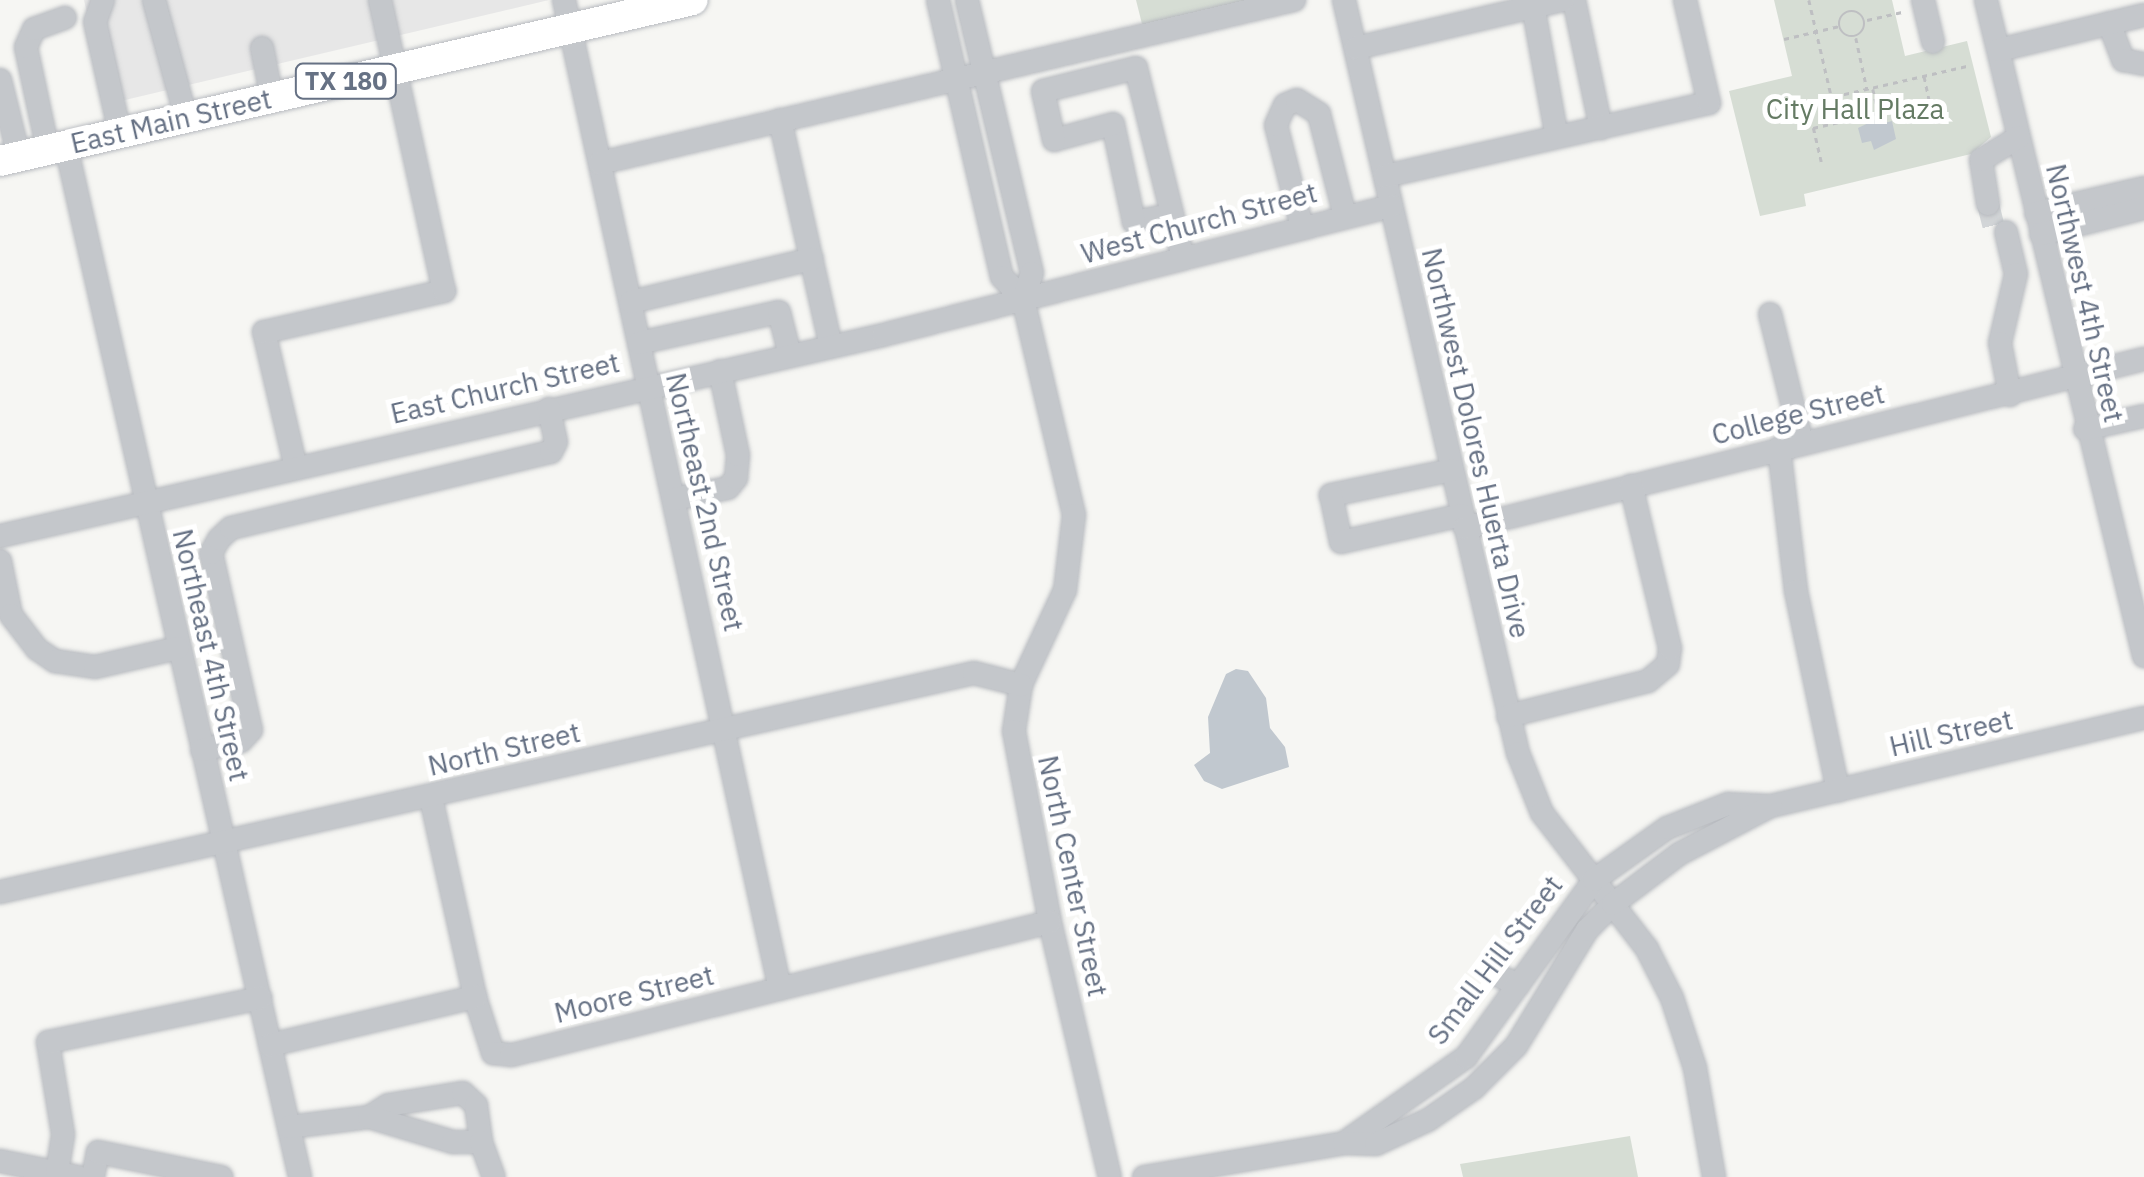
<!DOCTYPE html>
<html>
<head>
<meta charset="utf-8">
<style>
  body { margin:0 }
  #map { position:relative; width:2144px; height:1177px; overflow:hidden; background:#f6f6f3; font-family:"IBM Plex Sans",sans-serif }
  div>[style] { position:absolute }
  .built>* { inset:0; background:#e7e7e7 }
  .green>* { inset:0; background:#d6ddd4 }
  .water>* { inset:0; background:#c1c8cf }
  .minor-tunnel>* { height:22px; margin-top:-11px; transform-origin:0; background:repeating-linear-gradient(90deg,#d2d5d7 0 22px,transparent 0 33px) }
  .path>* { height:2.5px; margin-top:-1.25px; transform-origin:0; background:repeating-linear-gradient(90deg,#bebfc2 0 5px,transparent 0 10px) }
  .path>.ring { margin:-1.25px; padding:0; box-sizing:content-box; background:none; border:2.5px solid #bebfc2; border-radius:50% }
  .roads { filter:drop-shadow(0 0 2px #b7babf) drop-shadow(0 0 2px #b7babf) }
  .minor>* { height:22px; margin:-11px; padding:0 11px; transform-origin:11px; border-radius:11px; background:#c4c7cb }
  .major>* { height:30px; margin:-15px; padding:0 15px; transform-origin:15px; border-radius:15px; background:#fff }
  span { translate:-50% -50%; white-space:nowrap; text-align:center; line-height:1.15; -webkit-text-stroke:10px #fff; paint-order:stroke }
  .shield-label span { padding:2px 8px; background:#fff; border:2px solid; border-radius:8px; -webkit-text-stroke-width:0 }
  .shield-label { font-size:25px; color:#667184; font-weight:700 }
  .park-label { font-size:28px; color:#657b64 }
  .street-label { font-size:28px; color:#667184 }
</style>
</head>
<body>
<div id="map">
  <div class="built">
    <i style="clip-path:polygon(84px 0,549px 0,108px 104px)"></i>
  </div>
  <div class="green">
    <i style="clip-path:polygon(1136px 0,1260px 0,1143px 28px)"></i>
    <i style="clip-path:polygon(1774px 0,1892px 0,1905px 56px,1967px 41px,1991px 137px,1971px 154px,1804px 194px,1806px 206px,1760px 216px,1729px 91px,1792px 76px)"></i>
    <i style="clip-path:polygon(1630px 1136px,1638px 1177px,1463px 1177px,1460px 1164px)"></i>
  </div>
  <div class="water">
    <i style="clip-path:polygon(1879px 118px,1881px 124px,1892px 121px,1896px 139px,1874px 150px,1871px 141px,1862px 143px,1858px 128px)"></i>
    <i style="clip-path:polygon(1236px 669px,1248px 671px,1266px 698px,1270px 728px,1285px 747px,1289px 767px,1222px 789px,1204px 781px,1194px 765px,1210px 753px,1208px 717px,1226px 674px)"></i>
  </div>
  <div class="minor-tunnel">
    <i style="left:1988px;top:204px;width:32px;rotate:76deg"></i>
  </div>
  <div class="path">
    <i style="left:1809px;top:0;width:123px;rotate:76.9deg"></i>
    <i class="ring" style="left:1839px;top:11px;width:23.5px;height:23.5px"></i>
    <i style="left:1867px;top:20px;width:37px;rotate:-13deg"></i>
    <i style="left:1856px;top:38px;width:52px;rotate:77.8deg"></i>
    <i style="left:1784px;top:39px;width:57px;rotate:-13.1deg"></i>
    <i style="left:1873px;top:89px;width:22px;rotate:77deg"></i>
    <i style="left:1766px;top:112px;width:206px;rotate:-12.9deg"></i>
    <i style="left:1821px;top:162px;width:35px;rotate:-103deg"></i>
    <i style="left:1813px;top:128px;width:119px;rotate:-13.1deg"></i>
    <i style="left:1929px;top:101px;width:25px;rotate:-102deg"></i>
  </div>
  <div class="roads">
    <div class="minor">
      <i style="left:103px;top:0;width:23px;rotate:110deg"></i>
      <i style="left:95px;top:22px;width:114px;rotate:77.3deg"></i>
      <i style="left:154px;top:0;width:122px;rotate:74.8deg"></i>
      <i style="left:564px;top:0;width:1012px;rotate:77.68deg"></i>
      <i style="left:938px;top:0;width:284px;rotate:77deg"></i>
      <i style="left:1002px;top:277px;width:30px;rotate:46deg"></i>
      <i style="left:1023px;top:299px;width:222px;rotate:76.7deg"></i>
      <i style="left:1074px;top:515px;width:76px;rotate:96.8deg"></i>
      <i style="left:1065px;top:590px;width:105px;rotate:114.9deg"></i>
      <i style="left:1021px;top:685px;width:47px;rotate:98.7deg"></i>
      <i style="left:1014px;top:731px;width:194px;rotate:79.3deg"></i>
      <i style="left:1050px;top:922px;width:262px;rotate:76.8deg"></i>
      <i style="left:967px;top:0;width:281px;rotate:76.6deg"></i>
      <i style="left:1032px;top:273px;width:28px;rotate:109deg"></i>
      <i style="left:1344px;top:0;width:773px;rotate:76.99deg"></i>
      <i style="left:1518px;top:753px;width:65px;rotate:68.2deg"></i>
      <i style="left:1542px;top:813px;width:172px;rotate:52.3deg"></i>
      <i style="left:1647px;top:949px;width:55px;rotate:63deg"></i>
      <i style="left:1672px;top:998px;width:74px;rotate:71.8deg"></i>
      <i style="left:1695px;top:1068px;width:111px;rotate:80.1deg"></i>
      <i style="left:1532px;top:0;width:139px;rotate:79.7deg"></i>
      <i style="left:1574px;top:0;width:131px;rotate:78.1deg"></i>
      <i style="left:1923px;top:0;width:43px;rotate:76.6deg"></i>
      <i style="left:1986px;top:0;width:675px;rotate:76.46deg"></i>
      <i style="left:2109px;top:23px;width:40px;rotate:69deg"></i>
      <i style="left:2123px;top:60px;width:21px;rotate:11deg"></i>
      <i style="left:262px;top:48px;width:51px;rotate:78.7deg"></i>
      <i style="left:1356px;top:48px;width:212px;rotate:-13.1deg"></i>
      <i style="left:1999px;top:50px;width:149px;rotate:-13.6deg"></i>
      <i style="left:0;top:80px;width:79px;rotate:76.1deg"></i>
      <i style="left:780px;top:120px;width:232px;rotate:77.3deg"></i>
      <i style="left:66px;top:146px;width:1057px;rotate:77.21deg"></i>
      <i style="left:48px;top:150px;width:105px;rotate:-102.1deg"></i>
      <i style="left:26px;top:47px;width:20px;rotate:-66deg"></i>
      <i style="left:34px;top:29px;width:33px;rotate:-20deg"></i>
      <i style="left:600px;top:163px;width:713px;rotate:-13.22deg"></i>
      <i style="left:1385px;top:176px;width:332px;rotate:-12.7deg"></i>
      <i style="left:1709px;top:103px;width:106px;rotate:-103.1deg"></i>
      <i style="left:1988px;top:204px;width:45px;rotate:-99deg"></i>
      <i style="left:1981px;top:160px;width:44px;rotate:-31.2deg"></i>
      <i style="left:2036px;top:213px;width:111px;rotate:-13deg"></i>
      <i style="left:1170px;top:215px;width:37px;rotate:169deg"></i>
      <i style="left:1134px;top:222px;width:100px;rotate:-102.1deg"></i>
      <i style="left:1113px;top:124px;width:61px;rotate:164.8deg"></i>
      <i style="left:1054px;top:140px;width:50px;rotate:-102.7deg"></i>
      <i style="left:1043px;top:91px;width:96px;rotate:-13.9deg"></i>
      <i style="left:1136px;top:68px;width:196px;rotate:76.1deg"></i>
      <i style="left:1302px;top:227px;width:105px;rotate:-104.3deg"></i>
      <i style="left:1276px;top:125px;width:22px;rotate:-66deg"></i>
      <i style="left:1285px;top:105px;width:13px;rotate:-23deg"></i>
      <i style="left:1297px;top:100px;width:26px;rotate:32deg"></i>
      <i style="left:1319px;top:114px;width:105px;rotate:75.7deg"></i>
      <i style="left:2006px;top:232px;width:43px;rotate:76.6deg"></i>
      <i style="left:2016px;top:274px;width:71px;rotate:103.1deg"></i>
      <i style="left:2000px;top:343px;width:53px;rotate:79.1deg"></i>
      <i style="left:2041px;top:234px;width:106px;rotate:-14.2deg"></i>
      <i style="left:631px;top:302px;width:186px;rotate:-13.4deg"></i>
      <i style="left:1770px;top:314px;width:132px;rotate:76deg"></i>
      <i style="left:639px;top:343px;width:143px;rotate:-12.5deg"></i>
      <i style="left:779px;top:312px;width:44px;rotate:75.7deg"></i>
      <i style="left:2085px;top:429px;width:60px;rotate:-12.4deg"></i>
      <i style="left:1779px;top:448px;width:144px;rotate:83.2deg"></i>
      <i style="left:1796px;top:591px;width:204px;rotate:78.1deg"></i>
      <i style="left:296px;top:468px;width:140px;rotate:-103.2deg"></i>
      <i style="left:264px;top:332px;width:185px;rotate:-12.8deg"></i>
      <i style="left:444px;top:291px;width:298px;rotate:-102.4deg"></i>
      <i style="left:1452px;top:470px;width:124px;rotate:168.3deg"></i>
      <i style="left:1331px;top:495px;width:48px;rotate:78deg"></i>
      <i style="left:1341px;top:542px;width:124px;rotate:-12.6deg"></i>
      <i style="left:674px;top:499px;width:55px;rotate:-11.5deg"></i>
      <i style="left:728px;top:488px;width:13px;rotate:-51deg"></i>
      <i style="left:736px;top:478px;width:23px;rotate:-85deg"></i>
      <i style="left:738px;top:455px;width:86px;rotate:-102.1deg"></i>
      <i style="left:1465px;top:528px;width:700px;rotate:-13.98deg"></i>
      <i style="left:0;top:536px;width:906px;rotate:-12.82deg"></i>
      <i style="left:883px;top:335px;width:524px;rotate:-14.25deg"></i>
      <i style="left:0;top:561px;width:55px;rotate:78.5deg"></i>
      <i style="left:11px;top:615px;width:43px;rotate:52.6deg"></i>
      <i style="left:37px;top:649px;width:22px;rotate:34deg"></i>
      <i style="left:55px;top:661px;width:40px;rotate:8.5deg"></i>
      <i style="left:95px;top:667px;width:85px;rotate:-12.9deg"></i>
      <i style="left:1508px;top:716px;width:144px;rotate:-14deg"></i>
      <i style="left:1648px;top:681px;width:26px;rotate:-40deg"></i>
      <i style="left:1668px;top:664px;width:16px;rotate:-83deg"></i>
      <i style="left:1670px;top:648px;width:167px;rotate:-103.5deg"></i>
      <i style="left:202px;top:750px;width:40px;rotate:-13deg"></i>
      <i style="left:241px;top:741px;width:15px;rotate:-48deg"></i>
      <i style="left:251px;top:730px;width:181px;rotate:-102.7deg"></i>
      <i style="left:211px;top:553px;width:16px;rotate:-60deg"></i>
      <i style="left:219px;top:539px;width:16px;rotate:-43deg"></i>
      <i style="left:231px;top:528px;width:329px;rotate:-13.4deg"></i>
      <i style="left:551px;top:452px;width:11px;rotate:-63deg"></i>
      <i style="left:556px;top:442px;width:34px;rotate:-102deg"></i>
      <i style="left:431px;top:798px;width:204px;rotate:77.5deg"></i>
      <i style="left:475px;top:997px;width:59px;rotate:72.2deg"></i>
      <i style="left:493px;top:1053px;width:19px;rotate:6deg"></i>
      <i style="left:512px;top:1055px;width:554px;rotate:-13.89deg"></i>
      <i style="left:0;top:892px;width:998px;rotate:-12.67deg"></i>
      <i style="left:974px;top:673px;width:49px;rotate:14.3deg"></i>
      <i style="left:1495px;top:974px;width:26px;rotate:25deg"></i>
      <i style="left:270px;top:1045px;width:211px;rotate:-13.2deg"></i>
      <i style="left:369px;top:1117px;width:22px;rotate:-32deg"></i>
      <i style="left:388px;top:1105px;width:76px;rotate:-9.1deg"></i>
      <i style="left:463px;top:1093px;width:18px;rotate:43deg"></i>
      <i style="left:476px;top:1105px;width:37px;rotate:82deg"></i>
      <i style="left:289px;top:1127px;width:81px;rotate:-7.1deg"></i>
      <i style="left:369px;top:1117px;width:88px;rotate:16.6deg"></i>
      <i style="left:453px;top:1142px;width:28px"></i>
      <i style="left:481px;top:1142px;width:37px;rotate:70deg"></i>
      <i style="left:1344px;top:1143px;width:149px;rotate:-35.2deg"></i>
      <i style="left:1466px;top:1057px;width:218px;rotate:-54.1deg"></i>
      <i style="left:1594px;top:880px;width:90px;rotate:-35.5deg"></i>
      <i style="left:1667px;top:828px;width:66px;rotate:-21.5deg"></i>
      <i style="left:1728px;top:804px;width:43px;rotate:2.7deg"></i>
      <i style="left:1771px;top:806px;width:383px;rotate:-13.3deg"></i>
      <i style="left:0;top:1161px;width:80px;rotate:11.6deg"></i>
      <i style="left:57px;top:1173px;width:39px;rotate:-81deg"></i>
      <i style="left:63px;top:1134px;width:93px;rotate:-99.3deg"></i>
      <i style="left:48px;top:1042px;width:217px;rotate:-11.7deg"></i>
      <i style="left:93px;top:1177px;width:25px;rotate:-79deg"></i>
      <i style="left:98px;top:1152px;width:126px;rotate:11.5deg"></i>
      <i style="left:1144px;top:1177px;width:203px;rotate:-9.6deg"></i>
      <i style="left:1344px;top:1143px;width:32px;rotate:2deg"></i>
      <i style="left:1376px;top:1144px;width:57px;rotate:-24.8deg"></i>
      <i style="left:1428px;top:1120px;width:56px;rotate:-34.8deg"></i>
      <i style="left:1474px;top:1088px;width:59px;rotate:-45deg"></i>
      <i style="left:1516px;top:1046px;width:136px;rotate:-58.5deg"></i>
      <i style="left:1587px;top:930px;width:37px;rotate:-45deg"></i>
      <i style="left:1613px;top:904px;width:83px;rotate:-37.1deg"></i>
      <i style="left:1679px;top:854px;width:104px;rotate:-27.6deg"></i>
    </div>
    <div class="major">
      <i style="left:0;top:161px;width:711px;rotate:-13.08deg"></i>
    </div>
  </div>
  <div class="shield-label">
    <span style="left:346px;top:81px">TX 180</span>
  </div>
  <div class="park-label">
    <span style="left:1855px;top:109px">City Hall Plaza</span>
  </div>
  <div class="street-label">
    <span style="left:171px;top:121px;rotate:-13deg">East Main Street</span>
    <span style="left:1199px;top:223px;rotate:-15deg">West Church Street</span>
    <span style="left:2085px;top:293px;rotate:77deg">Northwest 4th Street</span>
    <span style="left:505px;top:388px;rotate:-13deg">East Church Street</span>
    <span style="left:1798px;top:414px;rotate:-14deg">College Street</span>
    <span style="left:1476px;top:443px;rotate:77deg">Northwest Dolores Huerta Drive</span>
    <span style="left:705px;top:502px;rotate:77deg">Northeast 2nd Street</span>
    <span style="left:211px;top:655px;rotate:77deg">Northeast 4th Street</span>
    <span style="left:1951px;top:733px;rotate:-13deg">Hill Street</span>
    <span style="left:504px;top:749px;rotate:-13deg">North Street</span>
    <span style="left:1073px;top:876px;rotate:78deg">North Center Street</span>
    <span style="left:1495px;top:960px;rotate:-53deg">Small Hill Street</span>
    <span style="left:634px;top:994px;rotate:-14deg">Moore Street</span>
  </div>
</div>
</body>
</html>
